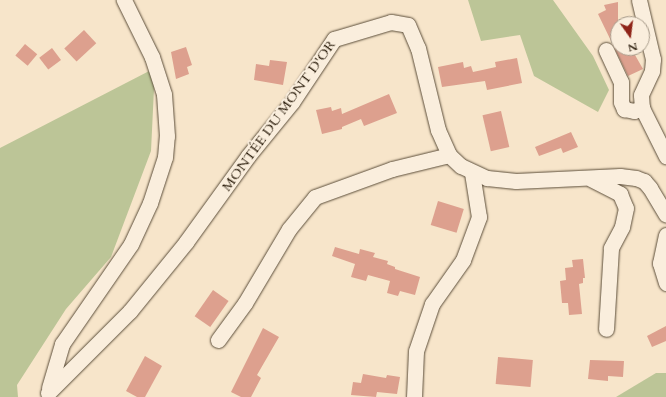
<!DOCTYPE html>
<html>
<head>
<meta charset="utf-8">
<style>
  body { margin:0 }
  #map { position:relative; width:666px; height:397px; overflow:hidden; background:#f7e5ca; font-family:Cardo,serif }
  div>[style] { position:absolute }
  .green>* { inset:0; background:#bcc597 }
  .building>* { inset:0; background:#dda08e; transform-origin:0 0 }
  .roads { filter:drop-shadow(0 0 1px #5c4e3a) drop-shadow(0 0 1px #5c4e3a) }
  .minor>* { height:15px; margin:-7.5px; padding:0 7.5px; transform-origin:7.5px; border-radius:7.5px; background:#faeedd }
  span { translate:-50% -50%; white-space:nowrap; text-align:center; line-height:1.15; -webkit-text-stroke:4px #faeedd; paint-order:stroke }
  .street-label { font-size:14px; color:#291b0a }
  .north { position:absolute; left:610px; top:16px; width:40px; height:40px; box-sizing:border-box; background:#faeedd; border:1px solid #a69a89; border-radius:50%; rotate:166deg; font-size:11px; font-weight:700; line-height:16px; text-align:center; color:#291b0a }
  .north::after { content:''; display:block; margin:auto; width:14px; height:18px; background:#8f2418; clip-path:polygon(50% 0,100% 100%,50% 72%,0 100%) }
</style>
</head>
<body>
<div id="map">
  <div class="green">
    <i style="clip-path:polygon(468px 0,553px 0,593px 56px,609px 90px,598px 112px,534px 76px,520px 35px,481px 41px)"></i>
    <i style="clip-path:polygon(155px 68px,151px 151px,111px 257px,66px 309px,17px 385px,18px 397px,0 397px,0 148px)"></i>
    <i style="clip-path:polygon(656px 373px,666px 373px,666px 397px,616px 397px)"></i>
  </div>
  <div class="building">
    <i style="clip-path:polygon(618px 2px,618px 48px,631px 48px,643px 69px,628px 76px,598px 14px,606px 10px,604px 5px)"></i>
    <i style="left:84px;top:30px;width:18px;height:27px;rotate:47deg"></i>
    <i style="left:25px;top:44px;width:16px;height:15px;rotate:40deg"></i>
    <i style="clip-path:polygon(186px 47px,192px 65px,187px 67px,189px 74px,176px 79px,171px 52px)"></i>
    <i style="left:52px;top:48px;width:15px;height:16px;rotate:53deg"></i>
    <i style="clip-path:polygon(517px 58px,522px 83px,487px 90px,485px 81px,442px 87px,438px 67px,463px 62px,464px 68px,471px 66px,473px 72px,496px 67px,495px 62px)"></i>
    <i style="clip-path:polygon(270px 60px,287px 62px,283px 85px,254px 80px,256px 64px,269px 66px)"></i>
    <i style="clip-path:polygon(389px 94px,397px 113px,364px 126px,361px 119px,342px 127px,342px 129px,322px 134px,316px 110px,331px 107px,332px 111px,341px 108px,342px 114px)"></i>
    <i style="left:501px;top:111px;width:37px;height:19px;rotate:77deg"></i>
    <i style="clip-path:polygon(571px 132px,578px 147px,563px 153px,561px 148px,539px 156px,535px 147px)"></i>
    <i style="left:438px;top:201px;width:27px;height:25px;rotate:17deg"></i>
    <i style="clip-path:polygon(335px 247px,359px 254px,360px 249px,375px 253px,373px 257px,388px 261px,387px 264px,395px 267px,395px 269px,420px 277px,415px 295px,400px 291px,398px 296px,387px 293px,390px 281px,368px 275px,366px 281px,351px 277px,355px 264px,332px 256px)"></i>
    <i style="clip-path:polygon(583px 259px,585px 278px,583px 278px,583px 283px,579px 284px,582px 314px,569px 315px,568px 303px,562px 303px,560px 281px,566px 280px,565px 268px,573px 267px,572px 260px)"></i>
    <i style="left:213px;top:290px;width:19px;height:32px;rotate:35deg"></i>
    <i style="clip-path:polygon(666px 326px,666px 341px,652px 347px,647px 336px)"></i>
    <i style="clip-path:polygon(263px 328px,279px 337px,257px 375px,261px 378px,251px 397px,241px 397px,231px 392px)"></i>
    <i style="clip-path:polygon(145px 356px,162px 366px,145px 397px,137px 397px,126px 391px)"></i>
    <i style="left:498px;top:357px;width:35px;height:27px;rotate:5deg"></i>
    <i style="clip-path:polygon(590px 360px,624px 361px,623px 377px,608px 376px,608px 381px,588px 379px)"></i>
    <i style="clip-path:polygon(363px 374px,386px 378px,387px 375px,400px 377px,397px 394px,377px 392px,376px 397px,351px 395px,353px 382px,361px 383px)"></i>
  </div>
  <div class="roads">
    <div class="minor">
      <i style="left:639px;top:0;width:61px;rotate:76.7deg"></i>
      <i style="left:653px;top:59px;width:12px;rotate:95deg"></i>
      <i style="left:652px;top:71px;width:26px;rotate:115deg"></i>
      <i style="left:641px;top:95px;width:13px;rotate:86deg"></i>
      <i style="left:642px;top:108px;width:54px;rotate:63.4deg"></i>
      <i style="left:606px;top:50px;width:35px;rotate:65deg"></i>
      <i style="left:621px;top:82px;width:20px;rotate:90deg"></i>
      <i style="left:621px;top:102px;width:8px;rotate:67deg"></i>
      <i style="left:624px;top:109px;width:10px;rotate:11deg"></i>
      <i style="left:634px;top:111px;width:9px;rotate:-21deg"></i>
      <i style="left:591px;top:179px;width:33px;rotate:27deg"></i>
      <i style="left:620px;top:194px;width:15px;rotate:67deg"></i>
      <i style="left:626px;top:208px;width:19px;rotate:102deg"></i>
      <i style="left:622px;top:227px;width:24px;rotate:118deg"></i>
      <i style="left:611px;top:248px;width:81px;rotate:93.5deg"></i>
      <i style="left:666px;top:235px;width:29px;rotate:102deg"></i>
      <i style="left:660px;top:263px;width:21px;rotate:73deg"></i>
      <i style="left:218px;top:340px;width:46px;rotate:-53.9deg"></i>
      <i style="left:245px;top:303px;width:86px;rotate:-59.3deg"></i>
      <i style="left:289px;top:229px;width:41px;rotate:-50.9deg"></i>
      <i style="left:315px;top:197px;width:82px;rotate:-20deg"></i>
      <i style="left:392px;top:169px;width:59px;rotate:-13.8deg"></i>
      <i style="left:49px;top:388px;width:46px;rotate:-73.5deg"></i>
      <i style="left:62px;top:344px;width:121px;rotate:-55.4deg"></i>
      <i style="left:131px;top:244px;width:45px;rotate:-65.1deg"></i>
      <i style="left:150px;top:203px;width:48px;rotate:-71.9deg"></i>
      <i style="left:165px;top:157px;width:21px;rotate:-85deg"></i>
      <i style="left:167px;top:136px;width:42px;rotate:-94.1deg"></i>
      <i style="left:164px;top:94px;width:39px;rotate:-108deg"></i>
      <i style="left:152px;top:57px;width:64px;rotate:-116.2deg"></i>
      <i style="left:48px;top:393px;width:116px;rotate:-45deg"></i>
      <i style="left:130px;top:311px;width:89px;rotate:-50.9deg"></i>
      <i style="left:186px;top:242px;width:106px;rotate:-54.2deg"></i>
      <i style="left:248px;top:156px;width:70px;rotate:-50.8deg"></i>
      <i style="left:292px;top:102px;width:76px;rotate:-56.3deg"></i>
      <i style="left:334px;top:39px;width:59px;rotate:-16.6deg"></i>
      <i style="left:391px;top:22px;width:17px;rotate:10deg"></i>
      <i style="left:408px;top:25px;width:25px;rotate:67deg"></i>
      <i style="left:418px;top:48px;width:84px;rotate:76.3deg"></i>
      <i style="left:438px;top:130px;width:27px;rotate:66deg"></i>
      <i style="left:449px;top:155px;width:16px;rotate:43deg"></i>
      <i style="left:461px;top:166px;width:29px;rotate:25deg"></i>
      <i style="left:487px;top:178px;width:29px;rotate:6deg"></i>
      <i style="left:516px;top:181px;width:104px;rotate:-2.8deg"></i>
      <i style="left:620px;top:176px;width:16px;rotate:7deg"></i>
      <i style="left:636px;top:178px;width:9px;rotate:21deg"></i>
      <i style="left:644px;top:181px;width:9px;rotate:49deg"></i>
      <i style="left:650px;top:188px;width:31px;rotate:59deg"></i>
      <i style="left:414px;top:397px;width:46px;rotate:-87.5deg"></i>
      <i style="left:416px;top:351px;width:50px;rotate:-71.2deg"></i>
      <i style="left:432px;top:304px;width:54px;rotate:-54.8deg"></i>
      <i style="left:463px;top:260px;width:46px;rotate:-69.6deg"></i>
      <i style="left:479px;top:217px;width:45px;rotate:-99deg"></i>
    </div>
  </div>
  <div class="street-label">
    <span style="left:279px;top:116px;rotate:-54deg">MONTÉE DU MONT D'OR</span>
  </div>
  <div class="north">N</div>
</div>
</body>
</html>
